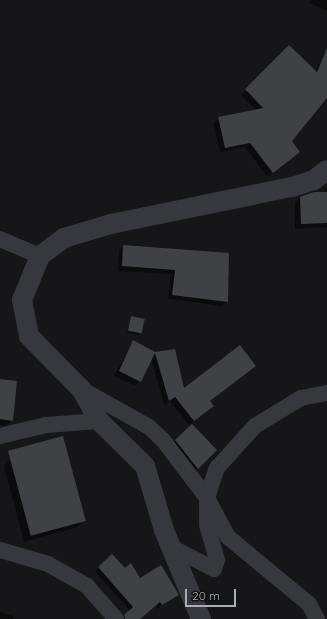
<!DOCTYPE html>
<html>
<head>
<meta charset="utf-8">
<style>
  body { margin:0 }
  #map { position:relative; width:327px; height:619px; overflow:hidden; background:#161618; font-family:Quicksand,sans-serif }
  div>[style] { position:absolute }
  .shadow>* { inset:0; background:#0007; transform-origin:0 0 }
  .building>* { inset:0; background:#404145; transform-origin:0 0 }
  .minor>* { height:16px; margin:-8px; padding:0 8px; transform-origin:8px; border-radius:8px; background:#37383d }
  .tertiary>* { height:20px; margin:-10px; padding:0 10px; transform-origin:10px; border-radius:10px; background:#37383d }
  span { translate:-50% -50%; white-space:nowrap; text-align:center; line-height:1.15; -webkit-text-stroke:3.5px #111113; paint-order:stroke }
  .scale { position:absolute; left:185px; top:589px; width:51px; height:18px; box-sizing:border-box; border:2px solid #a8adb8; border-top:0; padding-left:5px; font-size:12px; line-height:14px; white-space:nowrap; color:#a8adb8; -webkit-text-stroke:3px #111113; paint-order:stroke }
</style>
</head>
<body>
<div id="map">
  <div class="shadow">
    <i style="clip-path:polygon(311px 0,327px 0,327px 11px,309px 3px)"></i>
    <i style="clip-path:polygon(289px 46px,315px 72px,327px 49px,327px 91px,290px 141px,299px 152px,267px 177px,245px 147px,220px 152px,213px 123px,219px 118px,256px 110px,241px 95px)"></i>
    <i style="clip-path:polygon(327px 187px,327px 227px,295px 229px,295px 203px,300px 198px,324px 193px)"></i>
    <i style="clip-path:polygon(123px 246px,229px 279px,227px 301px,222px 306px,168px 299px,171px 274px,118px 271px,119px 250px)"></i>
    <i style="clip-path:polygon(132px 317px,141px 333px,139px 335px,127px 333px)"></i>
    <i style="clip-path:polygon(133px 341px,155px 353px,183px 390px,255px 366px,209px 402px,212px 406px,189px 425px,170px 401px,164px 405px,151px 359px,136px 386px,114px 376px)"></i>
    <i style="clip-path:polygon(0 380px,12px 420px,6px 426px,0 425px)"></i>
    <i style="left:192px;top:425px;width:35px;height:28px;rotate:46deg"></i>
    <i style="clip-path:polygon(10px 460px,85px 520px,78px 527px,24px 542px,4px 466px)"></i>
    <i style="clip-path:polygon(99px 567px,125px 570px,177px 595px,158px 608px,156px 604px,139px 619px,122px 619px,130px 611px,95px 571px)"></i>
    <i style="clip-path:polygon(0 612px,14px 616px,13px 619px,0 619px)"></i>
  </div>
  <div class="building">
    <i style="clip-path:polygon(289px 45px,317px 72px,327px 48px,327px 98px,292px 141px,300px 152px,273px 173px,250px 143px,225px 148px,218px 117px,263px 108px,245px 89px)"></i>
    <i style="clip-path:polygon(314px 192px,327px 192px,327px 223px,301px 224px,300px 197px)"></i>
    <i style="clip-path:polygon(123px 245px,229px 253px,228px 302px,172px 295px,175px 270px,122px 266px)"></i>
    <i style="left:131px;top:316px;width:14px;height:15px;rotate:12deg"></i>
    <i style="clip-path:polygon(133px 340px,155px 352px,175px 349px,184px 388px,240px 345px,256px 366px,210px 401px,214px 406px,194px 421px,175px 397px,169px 401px,155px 353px,141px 382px,119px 371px)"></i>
    <i style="clip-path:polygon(0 379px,17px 381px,13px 421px,0 419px)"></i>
    <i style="clip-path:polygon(192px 424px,217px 450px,198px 469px,175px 440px)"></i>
    <i style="left:63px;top:436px;width:88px;height:57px;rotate:75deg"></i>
    <i style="clip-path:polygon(112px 554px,125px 568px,131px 563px,140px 578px,161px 565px,179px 595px,162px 605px,160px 602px,140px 619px,125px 619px,124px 615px,133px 607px,98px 567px)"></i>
  </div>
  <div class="minor">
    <i style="left:0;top:239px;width:43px;rotate:23deg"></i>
    <i style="left:81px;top:389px;width:78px;rotate:29.2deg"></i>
    <i style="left:149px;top:427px;width:19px;rotate:43deg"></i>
    <i style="left:163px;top:440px;width:73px;rotate:52.8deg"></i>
    <i style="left:207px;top:498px;width:44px;rotate:61.7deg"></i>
    <i style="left:228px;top:537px;width:105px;rotate:39.6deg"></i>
    <i style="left:309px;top:604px;width:17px;rotate:62deg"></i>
    <i style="left:0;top:436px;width:47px;rotate:-13.4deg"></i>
    <i style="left:46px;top:425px;width:53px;rotate:-4.3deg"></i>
    <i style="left:171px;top:547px;width:48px;rotate:27.1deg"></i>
    <i style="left:214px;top:569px;width:9px;rotate:-72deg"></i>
    <i style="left:217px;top:560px;width:36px;rotate:-106deg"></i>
    <i style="left:207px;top:525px;width:27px;rotate:-90deg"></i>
    <i style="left:207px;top:498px;width:32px;rotate:-72deg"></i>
    <i style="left:217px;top:468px;width:57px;rotate:-47.9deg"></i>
    <i style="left:255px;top:426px;width:54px;rotate:-31.3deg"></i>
    <i style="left:301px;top:398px;width:26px;rotate:-11deg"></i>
    <i style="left:0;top:550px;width:50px;rotate:16.3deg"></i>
    <i style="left:48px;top:564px;width:45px;rotate:29.4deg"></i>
    <i style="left:87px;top:586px;width:44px;rotate:48.7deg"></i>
  </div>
  <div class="tertiary">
    <i style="left:201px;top:619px;width:96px;rotate:-112.6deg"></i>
    <i style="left:164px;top:530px;width:67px;rotate:-106.5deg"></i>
    <i style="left:145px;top:466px;width:64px;rotate:-135.6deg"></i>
    <i style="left:99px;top:421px;width:37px;rotate:-119deg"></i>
    <i style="left:81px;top:389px;width:74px;rotate:-134.5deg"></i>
    <i style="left:29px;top:336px;width:37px;rotate:-101deg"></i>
    <i style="left:22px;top:300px;width:48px;rotate:-67.8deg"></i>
    <i style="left:40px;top:256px;width:30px;rotate:-37deg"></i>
    <i style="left:64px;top:238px;width:49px;rotate:-16.6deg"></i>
    <i style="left:111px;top:224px;width:185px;rotate:-11.6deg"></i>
    <i style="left:292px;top:187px;width:23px;rotate:-18deg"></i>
    <i style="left:314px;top:180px;width:16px;rotate:-38deg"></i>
  </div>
  <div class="scale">20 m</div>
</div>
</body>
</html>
